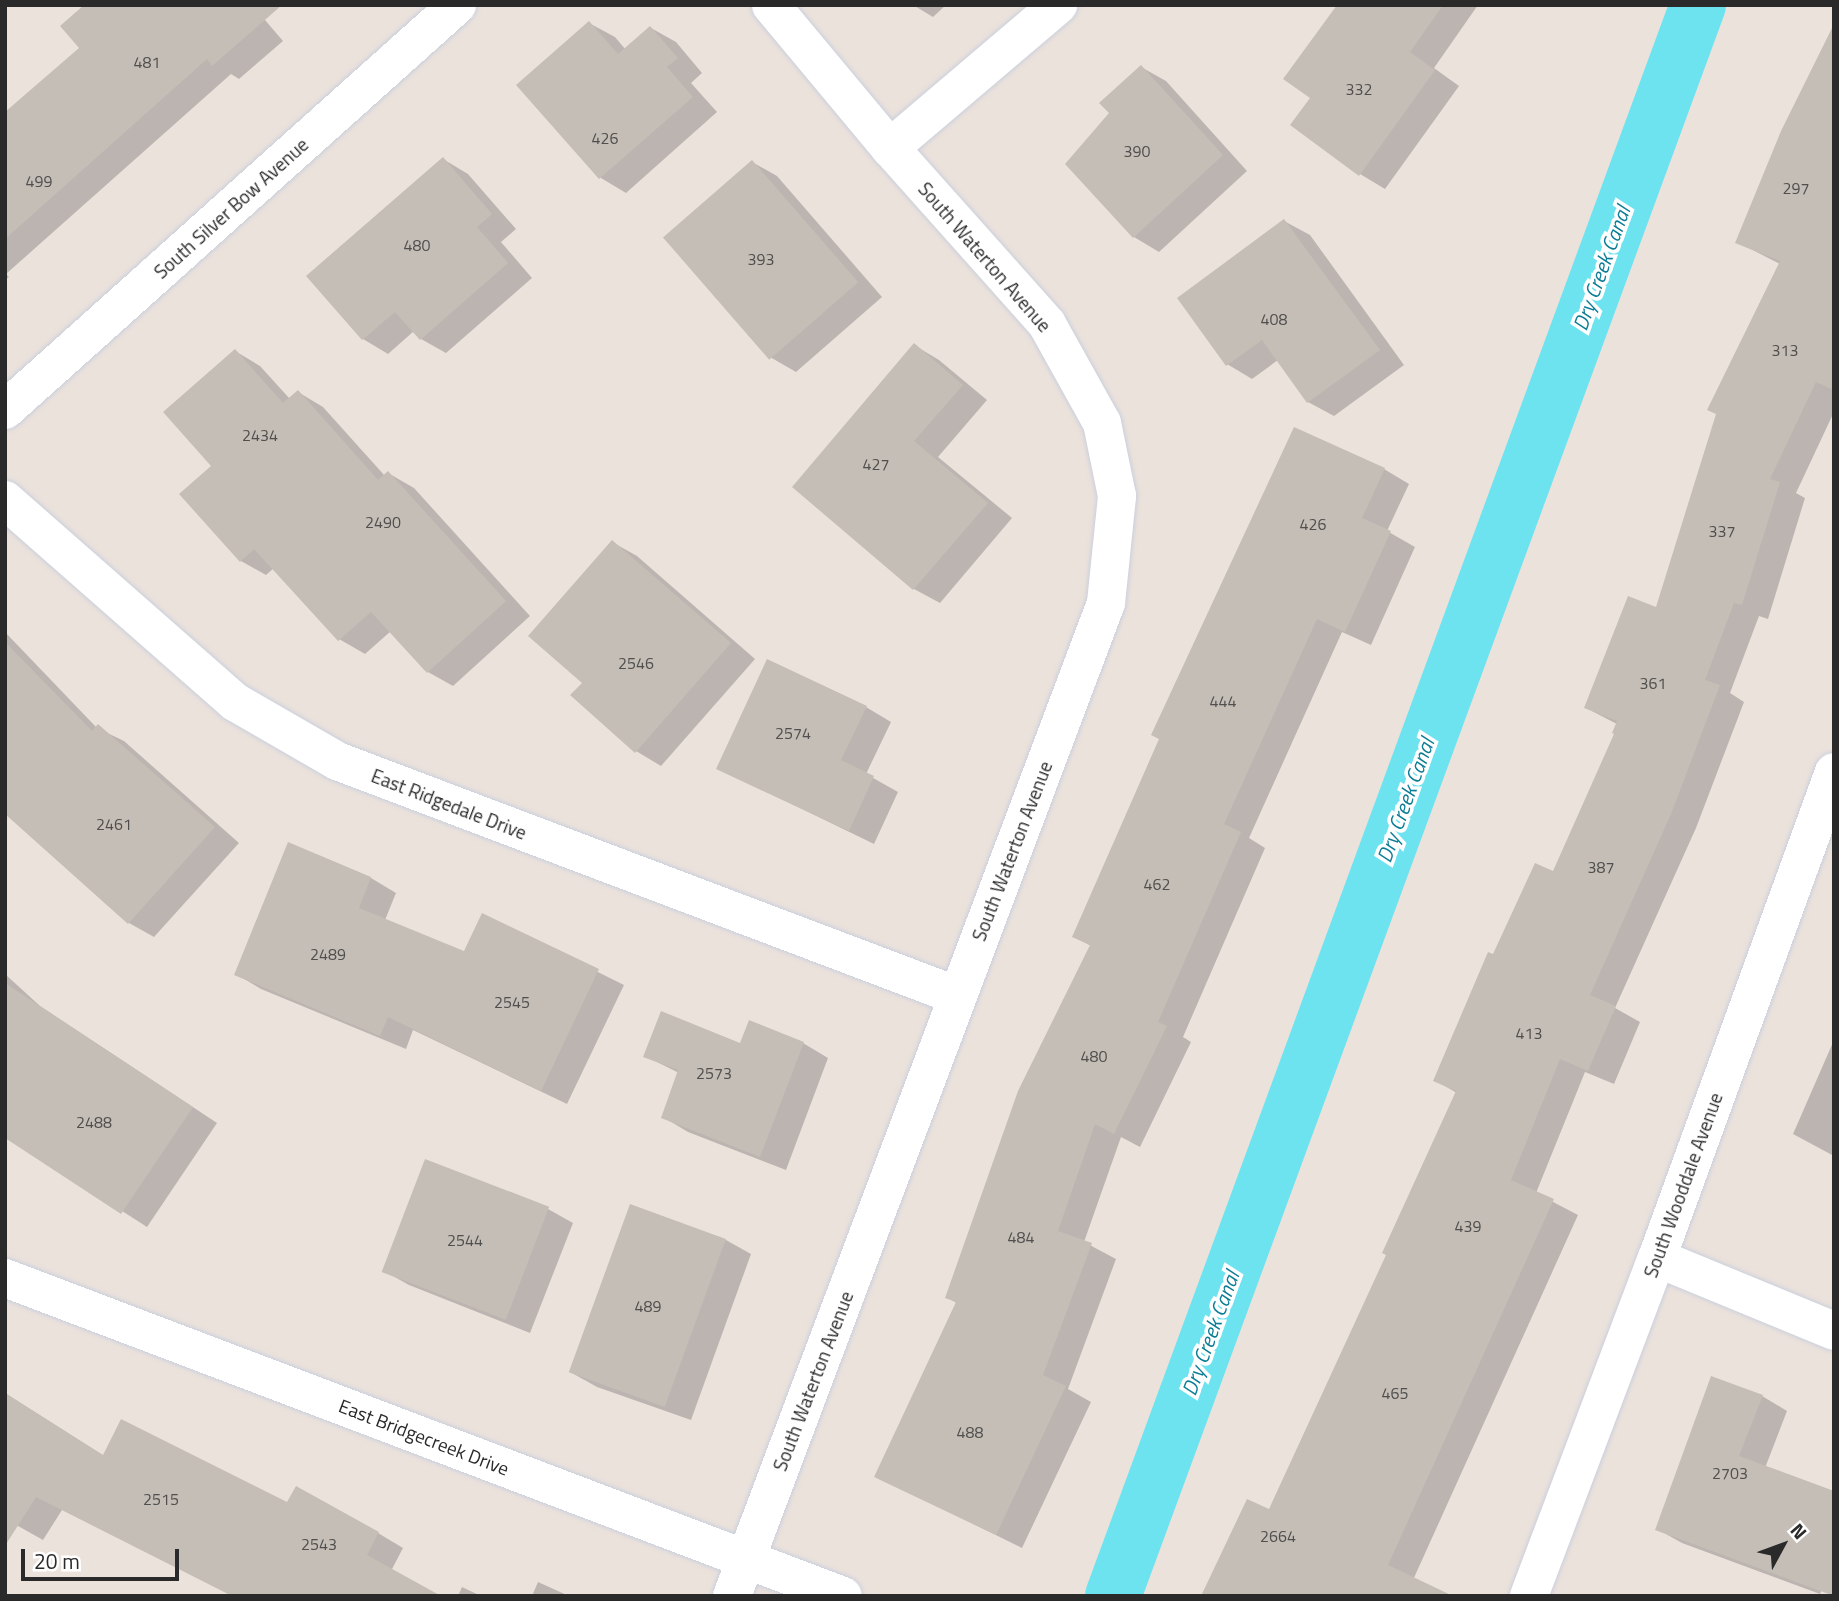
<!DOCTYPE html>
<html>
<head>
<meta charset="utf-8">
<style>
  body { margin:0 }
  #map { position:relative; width:1839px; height:1601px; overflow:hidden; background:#ece2dc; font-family:"Titillium Web",sans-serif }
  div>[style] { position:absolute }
  .shadow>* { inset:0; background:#0003 }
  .canal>* { height:56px; margin:-28px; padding:0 28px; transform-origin:28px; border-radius:28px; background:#6de3f0 }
  .building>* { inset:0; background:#c4beb7; transform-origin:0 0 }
  .roads { filter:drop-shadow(0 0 2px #cad0dc) drop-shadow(0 0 2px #cad0dc) }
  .minor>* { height:38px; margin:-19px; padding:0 19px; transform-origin:19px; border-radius:19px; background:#fff }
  span { translate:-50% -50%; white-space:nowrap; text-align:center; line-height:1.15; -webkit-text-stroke:7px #fff; paint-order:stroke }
  .number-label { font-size:16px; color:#504f4d }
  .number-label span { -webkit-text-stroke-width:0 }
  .street-label { font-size:19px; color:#2a2a2a }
  .water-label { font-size:21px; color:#0c7d95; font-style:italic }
  .frame { position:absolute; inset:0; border:7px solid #2a2a2a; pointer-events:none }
  .north { position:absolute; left:1748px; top:1510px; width:70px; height:70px; -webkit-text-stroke:5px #fff; paint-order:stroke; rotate:49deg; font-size:19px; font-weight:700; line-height:28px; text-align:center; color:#2a2a2a }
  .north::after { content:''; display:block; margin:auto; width:24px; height:32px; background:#2a2a2a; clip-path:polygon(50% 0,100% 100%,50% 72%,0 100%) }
  .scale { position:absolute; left:21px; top:1549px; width:158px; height:32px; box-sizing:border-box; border:4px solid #2a2a2a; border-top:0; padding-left:9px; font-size:21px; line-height:24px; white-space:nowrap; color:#2a2a2a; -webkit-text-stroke:5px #fff; paint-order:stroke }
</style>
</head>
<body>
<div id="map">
  <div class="shadow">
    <i style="clip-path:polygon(913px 5px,946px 5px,933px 17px)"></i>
    <i style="clip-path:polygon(1339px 5px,1478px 5px,1434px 68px,1459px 86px,1385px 189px,1360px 174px,1312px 98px)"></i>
    <i style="clip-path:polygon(259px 13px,283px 41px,239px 79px,231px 74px,6px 274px,9px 277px,5px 280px,5px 114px)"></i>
    <i style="clip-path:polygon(589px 23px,615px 37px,626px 50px,651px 28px,676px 42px,702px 73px,691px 83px,717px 112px,626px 193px,601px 178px,519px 85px)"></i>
    <i style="clip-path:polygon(1834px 28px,1834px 412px,1796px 493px,1805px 498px,1768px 619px,1759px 616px,1730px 693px,1744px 702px,1696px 828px,1615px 1008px,1640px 1022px,1614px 1084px,1585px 1072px,1536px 1193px,1578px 1215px,1413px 1580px,1270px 1512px,1388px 1255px,1457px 1093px,1436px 1081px,1494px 956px,1554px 874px,1616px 734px,1617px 724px,1586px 708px,1657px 609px,1780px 264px,1737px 242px)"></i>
    <i style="clip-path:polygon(1141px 67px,1166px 81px,1247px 171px,1159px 252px,1134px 237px,1111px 112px)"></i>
    <i style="clip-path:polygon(443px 159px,468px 174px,516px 229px,501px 242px,532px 278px,446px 353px,421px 339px,414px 331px,388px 354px,363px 339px)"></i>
    <i style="clip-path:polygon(752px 162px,777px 176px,882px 297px,796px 372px,770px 357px)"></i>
    <i style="clip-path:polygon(1284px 221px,1310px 235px,1404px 365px,1334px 416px,1308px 402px,1278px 360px,1252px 379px,1227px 364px)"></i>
    <i style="clip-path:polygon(914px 345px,939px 360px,987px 400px,938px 457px,1012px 518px,940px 603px,914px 589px,795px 486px)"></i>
    <i style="clip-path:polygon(235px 351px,260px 366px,290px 399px,298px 392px,323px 407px,385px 476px,388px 473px,414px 488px,530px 616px,453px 686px,428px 672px,391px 631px,365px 654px,339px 639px,274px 568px,266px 575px,241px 561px,213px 466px)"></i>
    <i style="clip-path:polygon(1384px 469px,1409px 484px,1387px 531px,1415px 547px,1371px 645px,1342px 632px,1249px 838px,1265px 848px,1183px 1037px,1191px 1042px,1140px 1147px,1121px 1137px,1084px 1242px,1116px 1259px,1068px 1389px,1091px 1402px,1022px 1548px,876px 1476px,958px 1304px,947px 1297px,1091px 946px,1075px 937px)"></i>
    <i style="clip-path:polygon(612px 542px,637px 556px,755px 659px,661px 766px,636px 751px,584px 683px)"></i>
    <i style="clip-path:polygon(5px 632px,97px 728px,124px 741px,239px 843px,154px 937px,129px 923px,15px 820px,5px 770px)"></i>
    <i style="clip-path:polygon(866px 707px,891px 722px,866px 774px,898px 792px,874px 844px,718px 768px)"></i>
    <i style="clip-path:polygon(289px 844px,371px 878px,396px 893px,385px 920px,465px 953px,483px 915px,624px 985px,567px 1104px,413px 1030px,406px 1049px,261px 989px,236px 974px)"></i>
    <i style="clip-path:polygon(5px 974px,40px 1006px,217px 1123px,147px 1227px,5px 1136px)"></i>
    <i style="clip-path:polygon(1834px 1040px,1834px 1156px,1793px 1134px)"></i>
    <i style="clip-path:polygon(803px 1043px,828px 1058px,786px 1170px,688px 1132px,663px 1117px,679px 1073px,645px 1056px)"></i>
    <i style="clip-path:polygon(631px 1206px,726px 1240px,751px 1254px,691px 1420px,597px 1387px,572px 1373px)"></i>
    <i style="clip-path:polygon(548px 1209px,573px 1223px,530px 1333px,409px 1285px,384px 1271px)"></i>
    <i style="clip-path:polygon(5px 1393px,104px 1456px,288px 1504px,378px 1533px,403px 1548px,391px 1571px,62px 1510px,43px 1540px,18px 1526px)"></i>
    <i style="clip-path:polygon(1762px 1396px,1787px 1411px,1765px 1468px,1834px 1558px,1820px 1594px,1682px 1543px,1657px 1529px)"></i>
    <i style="clip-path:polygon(538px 1582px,569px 1596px,532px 1596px)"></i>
    <i style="clip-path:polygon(462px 1587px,481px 1596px,458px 1596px)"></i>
  </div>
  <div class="canal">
    <i style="left:1113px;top:1596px;width:1695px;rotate:-69.81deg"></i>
  </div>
  <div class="building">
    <i style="clip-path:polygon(84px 5px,282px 5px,212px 66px,207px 59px,5px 239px,5px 112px,79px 48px,60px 26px)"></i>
    <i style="clip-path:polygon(1337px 5px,1443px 5px,1410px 52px,1435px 70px,1359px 176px,1290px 125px,1310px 98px,1283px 79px)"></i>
    <i style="clip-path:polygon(589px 21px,618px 54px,650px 26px,678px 58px,667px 67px,693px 97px,599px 179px,516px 85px)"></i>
    <i style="clip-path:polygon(1834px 24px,1834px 390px,1816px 382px,1770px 479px,1780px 482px,1742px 605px,1734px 603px,1705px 680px,1720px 685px,1671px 814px,1590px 995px,1616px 1006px,1588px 1071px,1560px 1059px,1511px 1180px,1554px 1199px,1388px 1565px,1453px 1596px,1201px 1596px,1247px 1499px,1269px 1509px,1386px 1255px,1382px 1253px,1456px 1091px,1433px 1081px,1488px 952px,1493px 954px,1535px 863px,1553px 871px,1614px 734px,1612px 733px,1617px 721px,1584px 708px,1628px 596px,1656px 607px,1716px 414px,1707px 410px,1780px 261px,1735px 243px,1781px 131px)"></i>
    <i style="clip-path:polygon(1141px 65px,1223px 155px,1133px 238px,1065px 164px,1109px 113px,1099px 103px)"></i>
    <i style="clip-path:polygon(443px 157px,492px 214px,477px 227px,508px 263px,420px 340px,395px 312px,362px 340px,306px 276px)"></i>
    <i style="left:752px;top:160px;width:162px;height:118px;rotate:49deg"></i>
    <i style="clip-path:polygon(1284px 219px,1380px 350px,1307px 403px,1262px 340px,1226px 366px,1177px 298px)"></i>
    <i style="clip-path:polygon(914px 343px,963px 385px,914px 441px,988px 503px,913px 590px,792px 487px)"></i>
    <i style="clip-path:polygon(235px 349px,283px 403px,298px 390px,378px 480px,388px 471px,506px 601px,427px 673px,371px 612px,338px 641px,254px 549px,240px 562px,179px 494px,211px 466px,163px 412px)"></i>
    <i style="clip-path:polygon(1294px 427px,1385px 468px,1362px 518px,1391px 531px,1345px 632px,1317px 619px,1224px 824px,1241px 832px,1158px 1022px,1167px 1026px,1114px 1134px,1095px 1124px,1058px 1231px,1092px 1243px,1043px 1375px,1066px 1386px,996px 1535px,874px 1477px,956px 1302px,945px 1298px,1018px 1091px,1090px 945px,1072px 937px,1159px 739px,1151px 735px)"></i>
    <i style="clip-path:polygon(612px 540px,731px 643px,635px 753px,570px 695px,582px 683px,528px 636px)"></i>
    <i style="clip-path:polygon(5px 642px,92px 731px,98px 724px,215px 827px,128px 924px,5px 814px)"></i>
    <i style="clip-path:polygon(767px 659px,867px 706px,841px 760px,874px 776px,849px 831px,716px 769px)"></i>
    <i style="clip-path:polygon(288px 842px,371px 877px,359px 908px,464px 951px,482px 913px,599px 969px,541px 1091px,388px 1017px,380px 1036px,234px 975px)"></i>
    <i style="clip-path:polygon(5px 983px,193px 1107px,121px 1214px,5px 1138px)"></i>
    <i style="clip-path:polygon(661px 1011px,740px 1043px,749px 1020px,804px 1042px,760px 1157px,661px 1118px,678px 1070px,643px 1057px)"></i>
    <i style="left:425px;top:1159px;width:133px;height:121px;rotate:21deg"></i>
    <i style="left:630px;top:1204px;width:102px;height:179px;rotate:20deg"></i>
    <i style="clip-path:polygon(1711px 1376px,1763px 1395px,1739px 1456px,1834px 1491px,1834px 1596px,1655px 1530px)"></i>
    <i style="clip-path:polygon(5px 1393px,103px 1455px,121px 1419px,287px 1502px,296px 1486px,379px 1532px,367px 1555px,441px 1596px,232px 1596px,36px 1497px,5px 1546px)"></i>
  </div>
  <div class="roads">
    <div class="minor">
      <i style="left:890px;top:148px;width:221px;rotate:-40.4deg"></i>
      <i style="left:5px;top:410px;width:607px;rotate:-41.86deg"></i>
      <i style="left:5px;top:500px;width:306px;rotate:41.3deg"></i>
      <i style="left:235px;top:702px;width:118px;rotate:30deg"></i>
      <i style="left:337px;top:761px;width:664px;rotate:20.73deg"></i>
      <i style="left:1657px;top:1258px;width:191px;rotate:22.4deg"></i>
      <i style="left:5px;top:1278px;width:896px;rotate:20.78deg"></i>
      <i style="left:732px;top:1596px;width:1061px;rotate:-69.36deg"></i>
      <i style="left:1106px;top:603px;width:108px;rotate:-84.1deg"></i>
      <i style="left:1117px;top:496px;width:75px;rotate:-101.6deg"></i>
      <i style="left:1102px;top:423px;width:113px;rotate:-119.1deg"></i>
      <i style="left:1047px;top:324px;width:236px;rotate:-131.7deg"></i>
      <i style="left:890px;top:148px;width:186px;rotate:-129.8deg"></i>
      <i style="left:1529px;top:1596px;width:361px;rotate:-69.3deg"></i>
      <i style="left:1657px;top:1258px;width:517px;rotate:-69.99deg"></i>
    </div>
  </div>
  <div class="number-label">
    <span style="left:147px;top:62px">481</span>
    <span style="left:1359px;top:89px">332</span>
    <span style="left:605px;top:138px">426</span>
    <span style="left:1137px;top:151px">390</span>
    <span style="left:39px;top:181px">499</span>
    <span style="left:1796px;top:188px">297</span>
    <span style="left:417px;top:245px">480</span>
    <span style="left:761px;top:259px">393</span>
    <span style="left:1274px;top:319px">408</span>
    <span style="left:1785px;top:350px">313</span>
    <span style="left:260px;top:435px">2434</span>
    <span style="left:876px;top:464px">427</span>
    <span style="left:383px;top:522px">2490</span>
    <span style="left:1313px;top:524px">426</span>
    <span style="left:1722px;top:531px">337</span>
    <span style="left:636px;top:663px">2546</span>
    <span style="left:1653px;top:683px">361</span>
    <span style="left:1223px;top:701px">444</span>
    <span style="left:793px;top:733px">2574</span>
    <span style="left:114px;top:824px">2461</span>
    <span style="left:1601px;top:867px">387</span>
    <span style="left:1157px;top:884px">462</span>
    <span style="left:328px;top:954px">2489</span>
    <span style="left:512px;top:1002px">2545</span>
    <span style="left:1529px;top:1033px">413</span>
    <span style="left:1094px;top:1056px">480</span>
    <span style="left:714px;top:1073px">2573</span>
    <span style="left:94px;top:1122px">2488</span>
    <span style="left:1468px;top:1226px">439</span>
    <span style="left:1021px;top:1237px">484</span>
    <span style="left:465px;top:1240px">2544</span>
    <span style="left:648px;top:1306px">489</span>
    <span style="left:1395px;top:1393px">465</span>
    <span style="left:970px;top:1432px">488</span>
    <span style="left:1730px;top:1473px">2703</span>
    <span style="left:161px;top:1499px">2515</span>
    <span style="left:1278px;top:1536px">2664</span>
    <span style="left:319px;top:1544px">2543</span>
  </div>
  <div class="street-label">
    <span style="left:231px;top:208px;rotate:-42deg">South Silver Bow Avenue</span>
    <span style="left:985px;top:257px;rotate:49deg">South Waterton Avenue</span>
    <span style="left:449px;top:804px;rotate:21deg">East Ridgedale Drive</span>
    <span style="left:1012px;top:851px;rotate:-69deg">South Waterton Avenue</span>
    <span style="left:1683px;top:1185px;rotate:-70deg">South Wooddale Avenue</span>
    <span style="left:813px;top:1381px;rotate:-69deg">South Waterton Avenue</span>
    <span style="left:424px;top:1437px;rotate:21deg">East Bridgecreek Drive</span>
  </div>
  <div class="water-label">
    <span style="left:1601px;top:268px;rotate:-70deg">Dry Creek Canal</span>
    <span style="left:1405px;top:800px;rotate:-70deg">Dry Creek Canal</span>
    <span style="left:1210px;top:1333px;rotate:-70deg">Dry Creek Canal</span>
  </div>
  <div class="frame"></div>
  <div class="north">N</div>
  <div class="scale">20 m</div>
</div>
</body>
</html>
